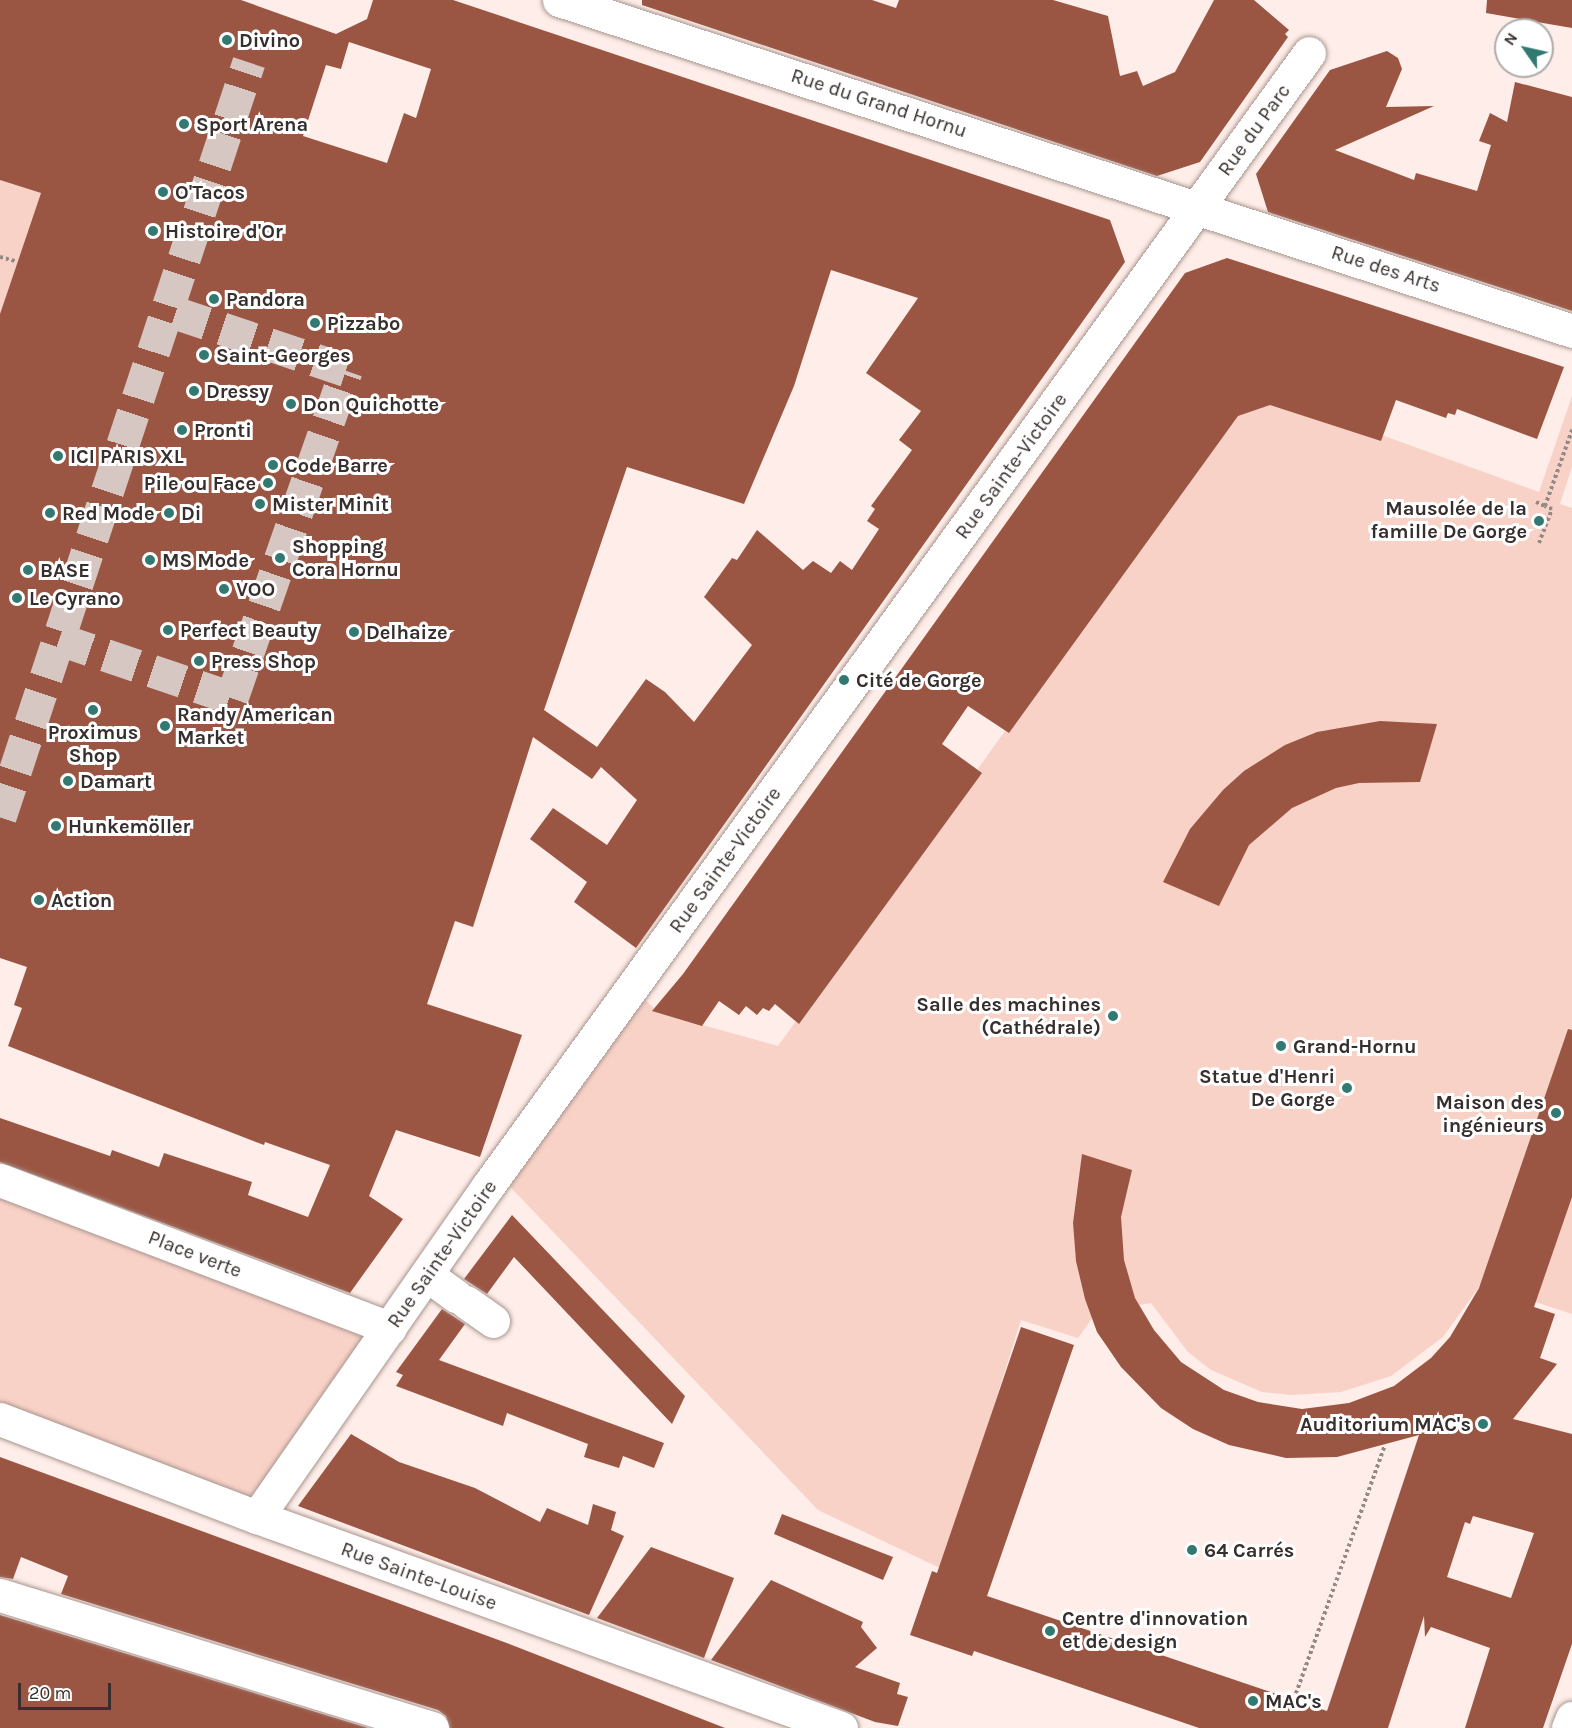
<!DOCTYPE html>
<html>
<head>
<meta charset="utf-8">
<style>
  body { margin:0 }
  #map { position:relative; width:1572px; height:1728px; overflow:hidden; background:#feede8; font-family:Karla,sans-serif }
  div>[style] { position:absolute }
  .green>* { inset:0; background:#f9d2c7 }
  .building>* { inset:0; background:#9b5643 }
  .minor-tunnel>* { height:33px; margin-top:-16.5px; transform-origin:0; background:repeating-linear-gradient(90deg,#d6c7c3 0 33px,transparent 0 49px) }
  .path>* { height:4px; margin-top:-2px; transform-origin:0; background:repeating-linear-gradient(90deg,#958985 0 3px,transparent 0 6px) }
  .roads { filter:drop-shadow(0 0 2px #a8958f) drop-shadow(0 0 2px #a8958f) }
  .minor>* { height:33px; margin:-16.5px; padding:0 16.5px; transform-origin:16.5px; border-radius:16.5px; background:#fff }
  .dots>* { width:16px; height:16px; translate:-50% -50%; box-sizing:border-box; border:3px solid #fff; border-radius:50% }
  span { translate:-50% -50%; white-space:nowrap; text-align:center; line-height:1.15; -webkit-text-stroke:6px #fff; paint-order:stroke }
  .poi-label { font-size:20px; color:#372f2d; font-weight:700 }
  .left { translate:0 -50%; text-align:left }
  .right { translate:-100% -50%; text-align:right }
  .street-label { font-size:20px; color:#372f2d }
  .north { position:absolute; left:1494px; top:18px; width:60px; height:60px; box-sizing:border-box; background:#fff; border:2px solid #afacab; border-radius:50%; rotate:304deg; font-size:16px; font-weight:700; line-height:24px; text-align:center; color:#372f2d }
  .north::after { content:''; display:block; margin:auto; width:21px; height:27px; background:#317971; clip-path:polygon(50% 0,100% 100%,50% 72%,0 100%) }
  .scale { position:absolute; left:18px; top:1683px; width:93px; height:27px; box-sizing:border-box; border:3px solid #372f2d; border-top:0; padding-left:8px; font-size:18px; line-height:21px; white-space:nowrap; color:#372f2d; -webkit-text-stroke:4px #fff; paint-order:stroke }
</style>
</head>
<body>
<div id="map">
  <div class="green">
    <i style="clip-path:polygon(0 180px,41px 193px,0 314px)"></i>
    <i style="clip-path:polygon(1271px 395px,1539px 492px,1572px 396px,1572px 467px,1560px 504px,1572px 508px,1572px 1314px,1481px 1284px,1443px 1337px,1391px 1376px,1341px 1392px,1291px 1395px,1262px 1392px,1211px 1370px,1188px 1352px,1151px 1303px,1096px 1313px,1078px 1338px,1021px 1320px,942px 1569px,818px 1510px,497px 1173px,639px 994px,659px 1013px,778px 1046px,1228px 422px)"></i>
    <i style="clip-path:polygon(0 1180px,390px 1328px,257px 1517px,0 1419px)"></i>
  </div>
  <div class="building">
    <i style="clip-path:polygon(evenodd,0 0,241px 0,336px 34px,367px 19px,373px 0,453px 0,1110px 220px,1125px 262px,636px 948px,574px 902px,587px 882px,530px 839px,553px 808px,607px 845px,637px 800px,601px 767px,592px 779px,533px 737px,473px 927px,455px 921px,427px 1004px,522px 1035px,480px 1157px,396px 1130px,369px 1196px,403px 1219px,350px 1293px,0 1162px,0 1118px,110px 1156px,112px 1150px,159px 1167px,164px 1153px,252px 1182px,248px 1195px,308px 1217px,330px 1165px,265px 1142px,264px 1145px,8px 1046px,22px 1008px,14px 1005px,27px 967px,0 958px,0 314px,41px 193px,0 180px,0 0,349px 42px,431px 69px,416px 118px,404px 113px,387px 163px,303px 136px,326px 65px,341px 69px,349px 42px,0 0,831px 270px,918px 298px,866px 373px,921px 411px,899px 440px,912px 450px,871px 506px,875px 509px,867px 521px,879px 529px,852px 570px,840px 561px,831px 573px,813px 561px,803px 570px,757px 530px,737px 560px,732px 558px,704px 597px,752px 645px,694px 722px,665px 692px,646px 679px,597px 747px,544px 710px,627px 467px,744px 504px,794px 386px,831px 270px)"></i>
    <i style="clip-path:polygon(642px 0,872px 0,896px 8px,899px 0,1053px 0,1108px 16px,1120px 76px,1137px 71px,1143px 86px,1175px 72px,1214px 0,1254px 0,1289px 30px,1285px 34px,1288px 37px,1200px 162px,1157px 176px,642px 5px)"></i>
    <i style="clip-path:polygon(1487px 0,1572px 0,1572px 28px,1486px 13px)"></i>
    <i style="clip-path:polygon(1387px 51px,1398px 58px,1402px 69px,1386px 107px,1434px 106px,1335px 150px,1414px 180px,1416px 173px,1477px 191px,1491px 145px,1479px 141px,1490px 113px,1507px 122px,1515px 82px,1572px 97px,1572px 311px,1268px 212px,1256px 174px,1330px 70px)"></i>
    <i style="clip-path:polygon(1227px 258px,1564px 367px,1537px 439px,1457px 409px,1455px 415px,1448px 413px,1446px 418px,1396px 400px,1381px 441px,1270px 405px,1238px 416px,1009px 733px,968px 706px,942px 744px,982px 773px,799px 1024px,775px 1004px,769px 1011px,763px 1008px,757px 1015px,746px 1006px,739px 1015px,719px 1001px,702px 1026px,652px 1011px,683px 974px,1185px 273px)"></i>
    <i style="clip-path:polygon(1380px 721px,1437px 724px,1420px 782px,1359px 783px,1336px 788px,1292px 808px,1249px 845px,1219px 906px,1163px 882px,1190px 829px,1223px 790px,1244px 771px,1285px 745px,1317px 732px)"></i>
    <i style="clip-path:polygon(evenodd,1568px 1029px,1572px 1030px,1572px 1197px,1534px 1307px,1555px 1314px,1540px 1358px,1557px 1364px,1513px 1419px,1572px 1434px,1572px 1644px,1543px 1728px,1465px 1728px,1490px 1648px,1431px 1627px,1425px 1637px,1424px 1616px,1388px 1728px,1199px 1728px,974px 1651px,972px 1656px,910px 1635px,932px 1571px,937px 1573px,1021px 1327px,1074px 1345px,987px 1596px,1327px 1711px,1419px 1435px,1337px 1457px,1286px 1458px,1229px 1445px,1193px 1429px,1161px 1408px,1121px 1367px,1097px 1332px,1085px 1299px,1076px 1261px,1073px 1223px,1082px 1154px,1132px 1170px,1121px 1217px,1124px 1260px,1135px 1298px,1154px 1330px,1181px 1362px,1224px 1390px,1258px 1402px,1302px 1409px,1349px 1403px,1394px 1386px,1431px 1358px,1450px 1337px,1479px 1288px,1568px 1029px,1473px 1516px,1534px 1533px,1511px 1598px,1447px 1577px,1465px 1522px,1470px 1524px,1473px 1516px)"></i>
    <i style="clip-path:polygon(512px 1215px,685px 1396px,672px 1424px,514px 1257px,487px 1294px,464px 1279px)"></i>
    <i style="clip-path:polygon(442px 1309px,465px 1324px,439px 1360px,664px 1443px,654px 1468px,623px 1456px,619px 1468px,584px 1457px,588px 1444px,507px 1413px,503px 1426px,396px 1386px,403px 1375px,396px 1372px)"></i>
    <i style="clip-path:polygon(351px 1434px,399px 1462px,475px 1488px,540px 1522px,547px 1508px,588px 1525px,593px 1504px,616px 1512px,611px 1530px,624px 1536px,589px 1615px,298px 1506px)"></i>
    <i style="clip-path:polygon(0 1457px,504px 1642px,725px 1728px,450px 1728px,446px 1716px,438px 1710px,61px 1594px,68px 1576px,21px 1557px,13px 1579px,0 1577px)"></i>
    <i style="clip-path:polygon(782px 1514px,893px 1557px,883px 1580px,774px 1534px)"></i>
    <i style="clip-path:polygon(651px 1547px,734px 1578px,704px 1658px,597px 1618px)"></i>
    <i style="clip-path:polygon(771px 1580px,863px 1622px,861px 1627px,877px 1648px,855px 1667px,900px 1683px,897px 1694px,908px 1697px,898px 1726px,875px 1722px,711px 1660px)"></i>
    <i style="clip-path:polygon(0 1615px,368px 1728px,0 1728px)"></i>
  </div>
  <div class="minor-tunnel">
    <i style="left:59px;top:639px;width:183px;rotate:18.8deg"></i>
    <i style="left:232px;top:698px;width:347px;rotate:-70.8deg"></i>
    <i style="left:346px;top:370px;width:188px;rotate:-161.4deg"></i>
    <i style="left:0;top:817px;width:795px;rotate:-71.75deg"></i>
  </div>
  <div class="path">
    <i style="left:0;top:257px;width:16px;rotate:15deg"></i>
    <i style="left:1536px;top:502px;width:10px;rotate:24deg"></i>
    <i style="left:1545px;top:506px;width:81px;rotate:-70.4deg"></i>
    <i style="left:1539px;top:543px;width:36px;rotate:-69deg"></i>
    <i style="left:1552px;top:509px;width:8px;rotate:-157deg"></i>
    <i style="left:1294px;top:1699px;width:270px;rotate:-70.3deg"></i>
  </div>
  <div class="roads">
    <div class="minor">
      <i style="left:559px;top:0;width:1066px;rotate:18.09deg"></i>
      <i style="left:0;top:1180px;width:417px;rotate:20.8deg"></i>
      <i style="left:427px;top:1275px;width:36px;rotate:36deg"></i>
      <i style="left:466px;top:1302px;width:33px;rotate:35deg"></i>
      <i style="left:0;top:1419px;width:275px;rotate:20.9deg"></i>
      <i style="left:257px;top:1517px;width:621px;rotate:19.86deg"></i>
      <i style="left:257px;top:1517px;width:404px;rotate:-55.1deg"></i>
      <i style="left:488px;top:1186px;width:1399px;rotate:-54.07deg"></i>
      <i style="left:0;top:1595px;width:452px;rotate:17.1deg"></i>
      <i style="left:1568px;top:1728px;width:11px;rotate:-68deg"></i>
    </div>
  </div>
  <div class="dots">
    <i style="left:227px;top:40px;background:#317971"></i>
    <i style="left:184px;top:124px;background:#317971"></i>
    <i style="left:163px;top:192px;background:#317971"></i>
    <i style="left:153px;top:231px;background:#317971"></i>
    <i style="left:214px;top:299px;background:#317971"></i>
    <i style="left:315px;top:323px;background:#317971"></i>
    <i style="left:204px;top:355px;background:#317971"></i>
    <i style="left:194px;top:391px;background:#317971"></i>
    <i style="left:291px;top:404px;background:#317971"></i>
    <i style="left:182px;top:430px;background:#317971"></i>
    <i style="left:58px;top:456px;background:#317971"></i>
    <i style="left:273px;top:465px;background:#317971"></i>
    <i style="left:268px;top:483px;background:#317971"></i>
    <i style="left:260px;top:504px;background:#317971"></i>
    <i style="left:50px;top:513px;background:#317971"></i>
    <i style="left:169px;top:513px;background:#317971"></i>
    <i style="left:1539px;top:521px;background:#317971"></i>
    <i style="left:280px;top:558px;background:#317971"></i>
    <i style="left:150px;top:560px;background:#317971"></i>
    <i style="left:28px;top:570px;background:#317971"></i>
    <i style="left:224px;top:589px;background:#317971"></i>
    <i style="left:17px;top:598px;background:#317971"></i>
    <i style="left:168px;top:630px;background:#317971"></i>
    <i style="left:354px;top:632px;background:#317971"></i>
    <i style="left:199px;top:661px;background:#317971"></i>
    <i style="left:844px;top:680px;background:#317971"></i>
    <i style="left:93px;top:710px;background:#317971"></i>
    <i style="left:165px;top:726px;background:#317971"></i>
    <i style="left:68px;top:781px;background:#317971"></i>
    <i style="left:56px;top:826px;background:#317971"></i>
    <i style="left:39px;top:900px;background:#317971"></i>
    <i style="left:1113px;top:1016px;background:#317971"></i>
    <i style="left:1281px;top:1046px;background:#317971"></i>
    <i style="left:1347px;top:1088px;background:#317971"></i>
    <i style="left:1556px;top:1113px;background:#317971"></i>
    <i style="left:1483px;top:1424px;background:#317971"></i>
    <i style="left:1192px;top:1550px;background:#317971"></i>
    <i style="left:1050px;top:1631px;background:#317971"></i>
    <i style="left:1253px;top:1701px;background:#317971"></i>
  </div>
  <div class="poi-label">
    <span class="left" style="left:239px;top:40px">Divino</span>
    <span class="left" style="left:196px;top:124px">Sport Arena</span>
    <span class="left" style="left:175px;top:192px">O'Tacos</span>
    <span class="left" style="left:165px;top:231px">Histoire d'Or</span>
    <span class="left" style="left:226px;top:299px">Pandora</span>
    <span class="left" style="left:327px;top:323px">Pizzabo</span>
    <span class="left" style="left:216px;top:355px">Saint-Georges</span>
    <span class="left" style="left:206px;top:391px">Dressy</span>
    <span class="left" style="left:303px;top:404px">Don Quichotte</span>
    <span class="left" style="left:194px;top:430px">Pronti</span>
    <span class="left" style="left:70px;top:456px">ICI PARIS XL</span>
    <span class="left" style="left:285px;top:465px">Code Barre</span>
    <span class="right" style="left:256px;top:483px">Pile ou Face</span>
    <span class="left" style="left:272px;top:504px">Mister Minit</span>
    <span class="right" style="left:1527px;top:520px">Mausolée de la<br>famille De Gorge</span>
    <span class="left" style="left:62px;top:513px">Red Mode</span>
    <span class="left" style="left:181px;top:513px">Di</span>
    <span class="left" style="left:292px;top:558px">Shopping<br>Cora Hornu</span>
    <span class="left" style="left:162px;top:560px">MS Mode</span>
    <span class="left" style="left:40px;top:570px">BASE</span>
    <span class="left" style="left:236px;top:589px">VOO</span>
    <span class="left" style="left:29px;top:598px">Le Cyrano</span>
    <span class="left" style="left:180px;top:630px">Perfect Beauty</span>
    <span class="left" style="left:366px;top:632px">Delhaize</span>
    <span class="left" style="left:211px;top:661px">Press Shop</span>
    <span class="left" style="left:856px;top:680px">Cité de Gorge</span>
    <span class="left" style="left:177px;top:726px">Randy American<br>Market</span>
    <span style="left:93px;top:744px">Proximus<br>Shop</span>
    <span class="left" style="left:80px;top:781px">Damart</span>
    <span class="left" style="left:68px;top:826px">Hunkemöller</span>
    <span class="left" style="left:51px;top:900px">Action</span>
    <span class="right" style="left:1101px;top:1016px">Salle des machines<br>(Cathédrale)</span>
    <span class="left" style="left:1293px;top:1046px">Grand-Hornu</span>
    <span class="right" style="left:1335px;top:1088px">Statue d'Henri<br>De Gorge</span>
    <span class="right" style="left:1544px;top:1114px">Maison des<br>ingénieurs</span>
    <span class="right" style="left:1471px;top:1424px">Auditorium MAC's</span>
    <span class="left" style="left:1204px;top:1550px">64 Carrés</span>
    <span class="left" style="left:1062px;top:1630px">Centre d'innovation<br>et de design</span>
    <span class="left" style="left:1265px;top:1701px">MAC's</span>
  </div>
  <div class="street-label">
    <span style="left:879px;top:103px;rotate:18deg">Rue du Grand Hornu</span>
    <span style="left:1254px;top:130px;rotate:-54deg">Rue du Parc</span>
    <span style="left:1386px;top:269px;rotate:18deg">Rue des Arts</span>
    <span style="left:1011px;top:466px;rotate:-54deg">Rue Sainte-Victoire</span>
    <span style="left:725px;top:860px;rotate:-54deg">Rue Sainte-Victoire</span>
    <span style="left:195px;top:1254px;rotate:21deg">Place verte</span>
    <span style="left:442px;top:1254px;rotate:-55deg">Rue Sainte-Victoire</span>
    <span style="left:419px;top:1576px;rotate:20deg">Rue Sainte-Louise</span>
  </div>
  <div class="north">N</div>
  <div class="scale">20 m</div>
</div>
</body>
</html>
